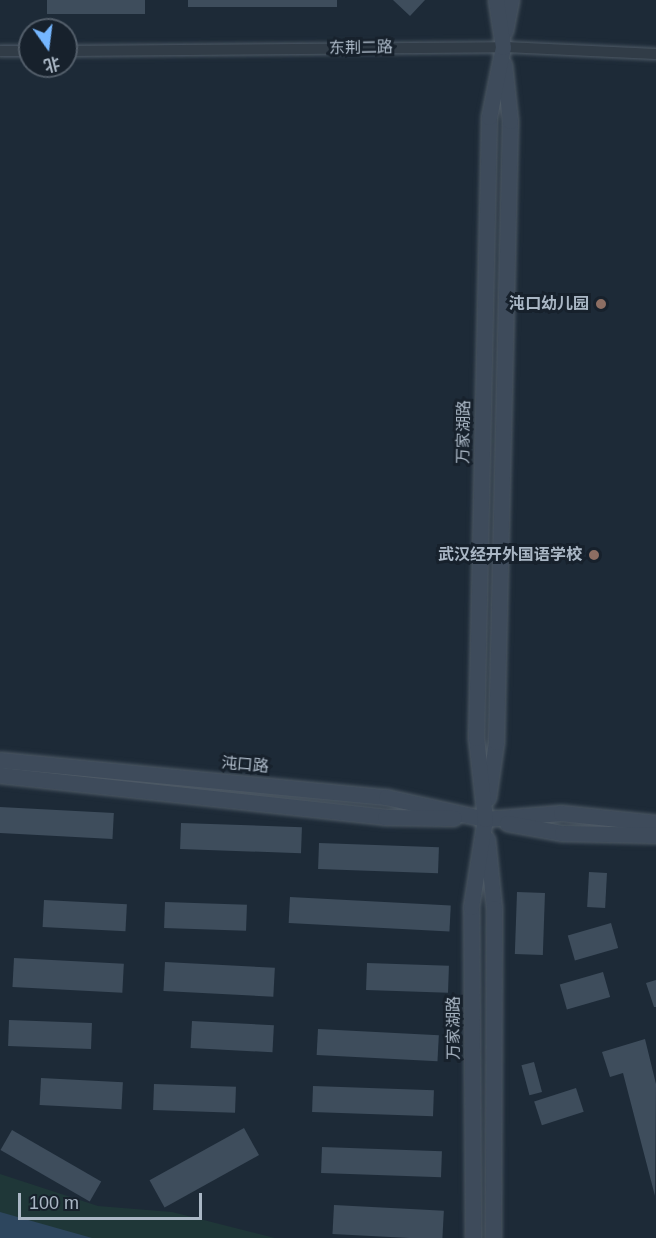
<!DOCTYPE html>
<html>
<head>
<meta charset="utf-8">
<style>
  body { margin:0 }
  #map { position:relative; width:656px; height:1238px; overflow:hidden; background:#1d2a37; font-family:Helvetica,"Noto Sans SC",sans-serif }
  div>[style] { position:absolute }
  .green>* { inset:0; background:#1f3738 }
  .water>* { inset:0; background:#2d465e }
  .building>* { inset:0; background:#3e4d5c; transform-origin:0 0 }
  .roads { filter:drop-shadow(0 0 2px #4e5a66) drop-shadow(0 0 2px #4e5a66) }
  .street>* { height:10px; margin:-5px; padding:0 5px; transform-origin:5px; border-radius:5px; background:#313c47 }
  .secondary>* { height:15px; margin:-7.5px; padding:0 7.5px; transform-origin:7.5px; border-radius:7.5px; background:#3e4b5b }
  .dots>* { width:16px; height:16px; translate:-50% -50%; box-sizing:border-box; border:3px solid #17212c; border-radius:50% }
  span { translate:-50% -50%; white-space:nowrap; text-align:center; line-height:1.15; -webkit-text-stroke:6px #17212c; paint-order:stroke }
  .street-label { font-size:16px; color:#aab7c5 }
  .poi-label { font-size:16px; color:#aab7c5; font-weight:700 }
  .right { translate:-100% -50%; text-align:right }
  .north { position:absolute; left:18px; top:18px; width:60px; height:60px; box-sizing:border-box; background:#17212c; border:2px solid #525d69; border-radius:50%; rotate:166deg; font-size:16px; font-weight:700; line-height:24px; text-align:center; color:#aab7c5 }
  .north::after { content:''; display:block; margin:auto; width:21px; height:27px; background:#75b6ff; clip-path:polygon(50% 0,100% 100%,50% 72%,0 100%) }
  .scale { position:absolute; left:18px; top:1193px; width:184px; height:27px; box-sizing:border-box; border:3px solid #aab7c5; border-top:0; padding-left:8px; font-size:18px; line-height:21px; white-space:nowrap; color:#aab7c5; -webkit-text-stroke:4px #17212c; paint-order:stroke }
</style>
</head>
<body>
<div id="map">
  <div class="green">
    <i style="clip-path:polygon(0 1174px,98px 1206px,172px 1212px,275px 1238px,0 1238px)"></i>
  </div>
  <div class="water">
    <i style="clip-path:polygon(0 1212px,92px 1238px,0 1238px)"></i>
  </div>
  <div class="building">
    <i style="left:47px;top:0;width:98px;height:14px"></i>
    <i style="left:188px;top:0;width:149px;height:7px"></i>
    <i style="clip-path:polygon(393px 0,425px 0,410px 16px)"></i>
    <i style="left:0;top:807px;width:114px;height:26px;rotate:3deg"></i>
    <i style="left:181px;top:823px;width:121px;height:26px;rotate:2deg"></i>
    <i style="left:319px;top:843px;width:120px;height:26px;rotate:2deg"></i>
    <i style="left:589px;top:872px;width:18px;height:35px;rotate:3deg"></i>
    <i style="left:517px;top:892px;width:28px;height:62px;rotate:2deg"></i>
    <i style="left:290px;top:897px;width:161px;height:26px;rotate:3deg"></i>
    <i style="left:44px;top:900px;width:83px;height:27px;rotate:3deg"></i>
    <i style="left:165px;top:902px;width:82px;height:26px;rotate:2deg"></i>
    <i style="left:611px;top:923px;width:26px;height:45px;rotate:74deg"></i>
    <i style="left:14px;top:958px;width:110px;height:29px;rotate:3deg"></i>
    <i style="left:165px;top:962px;width:110px;height:29px;rotate:3deg"></i>
    <i style="left:367px;top:963px;width:82px;height:27px;rotate:2deg"></i>
    <i style="left:603px;top:972px;width:26px;height:45px;rotate:74deg"></i>
    <i style="clip-path:polygon(656px 980px,656px 1007px,654px 1007px,646px 983px)"></i>
    <i style="left:9px;top:1020px;width:83px;height:26px;rotate:2deg"></i>
    <i style="left:192px;top:1021px;width:82px;height:27px;rotate:3deg"></i>
    <i style="left:318px;top:1029px;width:121px;height:26px;rotate:3deg"></i>
    <i style="clip-path:polygon(645px 1039px,656px 1084px,655px 1196px,623px 1073px,610px 1077px,602px 1052px)"></i>
    <i style="left:534px;top:1062px;width:31px;height:13px;rotate:75deg"></i>
    <i style="left:41px;top:1078px;width:82px;height:27px;rotate:3deg"></i>
    <i style="left:154px;top:1084px;width:82px;height:26px;rotate:2deg"></i>
    <i style="left:313px;top:1086px;width:121px;height:26px;rotate:2deg"></i>
    <i style="left:576px;top:1088px;width:25px;height:44px;rotate:72deg"></i>
    <i style="left:244px;top:1128px;width:31px;height:108px;rotate:61deg"></i>
    <i style="left:12px;top:1130px;width:103px;height:23px;rotate:30deg"></i>
    <i style="left:322px;top:1147px;width:120px;height:26px;rotate:2deg"></i>
    <i style="left:334px;top:1205px;width:110px;height:29px;rotate:3deg"></i>
  </div>
  <div class="roads">
    <div class="street">
      <i style="left:0;top:51px;width:30px"></i>
      <i style="left:66px;top:51px;width:437px;rotate:-0.5deg"></i>
      <i style="left:503px;top:47px;width:153px;rotate:2.6deg"></i>
    </div>
    <div class="secondary">
      <i style="left:505px;top:31px;width:32px;rotate:-79deg"></i>
      <i style="left:0;top:760px;width:388px;rotate:5.5deg"></i>
      <i style="left:386px;top:797px;width:101px;rotate:12.5deg"></i>
      <i style="left:485px;top:819px;width:76px;rotate:-4.5deg"></i>
      <i style="left:561px;top:813px;width:96px;rotate:6deg"></i>
      <i style="left:0;top:775px;width:387px;rotate:6.2deg"></i>
      <i style="left:385px;top:817px;width:69px;rotate:0.8deg"></i>
      <i style="left:488px;top:798px;width:57px;rotate:-81.9deg"></i>
      <i style="left:496px;top:742px;width:621px;rotate:-88.71deg"></i>
      <i style="left:510px;top:121px;width:57px;rotate:-96deg"></i>
      <i style="left:507px;top:823px;width:56px;rotate:10.3deg"></i>
      <i style="left:562px;top:833px;width:94px;rotate:1.2deg"></i>
      <i style="left:487px;top:839px;width:69px;rotate:84.2deg"></i>
      <i style="left:494px;top:908px;width:330px;rotate:90.2deg"></i>
      <i style="left:473px;top:1238px;width:331px;rotate:-90.3deg"></i>
      <i style="left:471px;top:907px;width:89px;rotate:-81deg"></i>
      <i style="left:485px;top:819px;width:81px;rotate:-96.3deg"></i>
      <i style="left:476px;top:738px;width:621px;rotate:-88.8deg"></i>
      <i style="left:489px;top:117px;width:71px;rotate:-78.7deg"></i>
      <i style="left:503px;top:47px;width:48px;rotate:-98.5deg"></i>
    </div>
  </div>
  <div class="dots">
    <i style="left:601px;top:304px;background:#8d6e63"></i>
    <i style="left:594px;top:555px;background:#8d6e63"></i>
  </div>
  <div class="street-label">
    <span style="left:361px;top:48px;rotate:-1deg">东荆二路</span>
    <span style="left:464px;top:432px;rotate:-89deg">万家湖路</span>
    <span style="left:245px;top:765px;rotate:5deg">沌口路</span>
    <span style="left:454px;top:1028px;rotate:-90deg">万家湖路</span>
  </div>
  <div class="poi-label">
    <span class="right" style="left:589px;top:304px">沌口幼儿园</span>
    <span class="right" style="left:582px;top:555px">武汉经开外国语学校</span>
  </div>
  <div class="north">北</div>
  <div class="scale">100 m</div>
</div>
</body>
</html>
